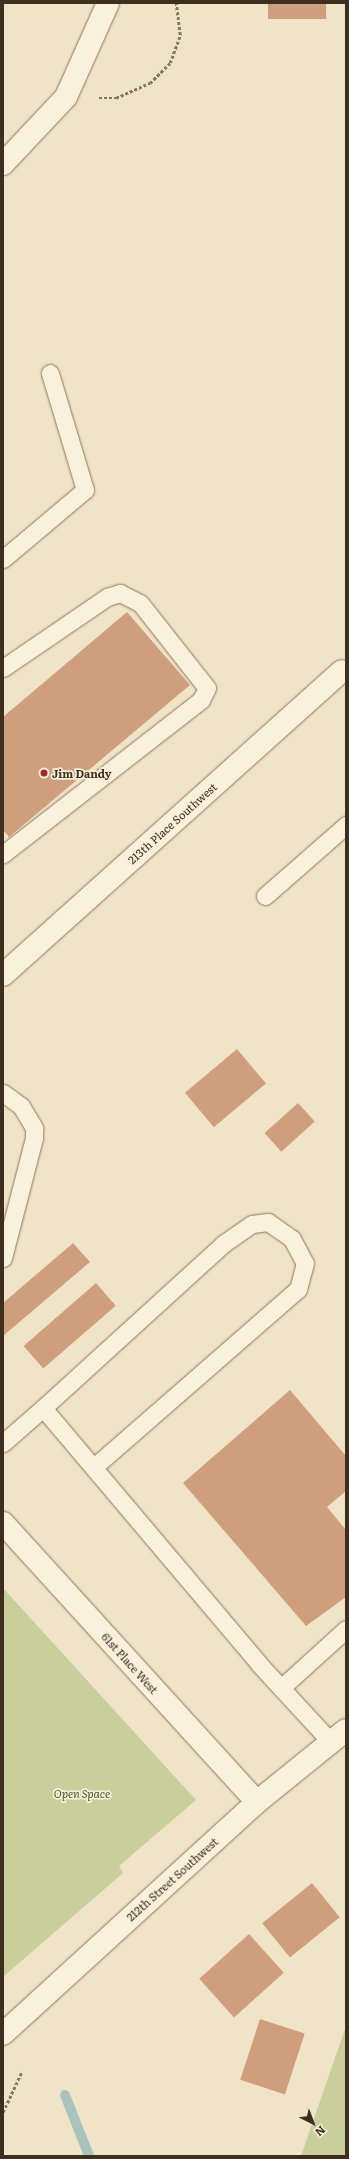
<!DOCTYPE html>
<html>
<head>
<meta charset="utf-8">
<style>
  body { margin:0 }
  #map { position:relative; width:349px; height:2159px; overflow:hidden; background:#f0e4c8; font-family:Literata,serif }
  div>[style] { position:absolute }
  .green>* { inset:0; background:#c9cf9b }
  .stream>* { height:10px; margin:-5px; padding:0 5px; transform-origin:5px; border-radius:5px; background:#a9c4bc }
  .building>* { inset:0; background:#cf9f7d; transform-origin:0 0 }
  .path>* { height:2.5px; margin-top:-1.25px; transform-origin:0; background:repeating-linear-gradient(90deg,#8d765c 0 3px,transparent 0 5px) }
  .roads { filter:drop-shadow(0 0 1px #8d765c) drop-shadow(0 0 1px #8d765c) }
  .lane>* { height:17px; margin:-8.5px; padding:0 8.5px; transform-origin:8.5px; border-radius:8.5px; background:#faf1dc }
  .street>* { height:22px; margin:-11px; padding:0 11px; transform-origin:11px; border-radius:11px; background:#faf1dc }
  .secondary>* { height:22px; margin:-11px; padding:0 11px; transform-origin:11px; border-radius:11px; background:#faf1dc }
  .dots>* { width:11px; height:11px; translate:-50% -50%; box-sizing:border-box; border:2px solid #f7eed8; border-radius:50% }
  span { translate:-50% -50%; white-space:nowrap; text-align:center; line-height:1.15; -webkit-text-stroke:3.5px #f7eed8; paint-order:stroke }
  .poi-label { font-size:11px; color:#3d2e20; font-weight:700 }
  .left { translate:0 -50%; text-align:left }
  .street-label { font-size:11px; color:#3d2e20 }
  .park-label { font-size:11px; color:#4d5a26; font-style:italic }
  .frame { position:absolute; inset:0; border:4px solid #3d2e20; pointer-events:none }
  .north { position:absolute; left:293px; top:2103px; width:40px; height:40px; -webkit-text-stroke:3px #f7eed8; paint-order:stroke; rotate:138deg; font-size:11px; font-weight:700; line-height:16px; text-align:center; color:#3d2e20 }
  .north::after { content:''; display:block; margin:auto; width:14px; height:18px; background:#3d2e20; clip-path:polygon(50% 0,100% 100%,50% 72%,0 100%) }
</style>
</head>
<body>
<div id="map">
  <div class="green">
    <i style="clip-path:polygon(3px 1588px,196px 1800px,119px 1866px,123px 1873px,3px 1977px)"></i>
    <i style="clip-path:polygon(346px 2026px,346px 2156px,301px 2156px)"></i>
  </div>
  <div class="stream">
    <i style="left:65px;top:2095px;width:66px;rotate:68.5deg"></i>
  </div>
  <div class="building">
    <i style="left:268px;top:3px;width:58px;height:16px"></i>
    <i style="clip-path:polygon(127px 612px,190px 685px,9px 837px,3px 830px,3px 717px)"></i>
    <i style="left:237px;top:1049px;width:45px;height:68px;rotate:50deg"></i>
    <i style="left:298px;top:1103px;width:25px;height:45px;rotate:48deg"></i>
    <i style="clip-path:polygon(73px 1243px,90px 1262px,3px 1336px,3px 1303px)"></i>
    <i style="left:96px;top:1283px;width:30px;height:96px;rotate:49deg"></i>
    <i style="clip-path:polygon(290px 1390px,346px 1456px,346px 1491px,327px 1507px,346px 1530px,346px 1597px,306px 1626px,183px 1483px)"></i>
    <i style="left:312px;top:1883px;width:44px;height:64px;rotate:51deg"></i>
    <i style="left:249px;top:1934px;width:52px;height:67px;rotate:48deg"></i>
    <i style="left:260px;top:2019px;width:47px;height:64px;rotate:18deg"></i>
  </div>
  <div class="path">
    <i style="left:99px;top:98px;width:17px"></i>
    <i style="left:116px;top:98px;width:37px;rotate:-24deg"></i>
    <i style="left:150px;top:83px;width:28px;rotate:-45deg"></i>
    <i style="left:170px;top:63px;width:30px;rotate:-70deg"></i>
    <i style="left:180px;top:35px;width:32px;rotate:-97deg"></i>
    <i style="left:3px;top:2112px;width:45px;rotate:-65.1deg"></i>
  </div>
  <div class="roads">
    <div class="lane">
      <i style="left:3px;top:559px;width:107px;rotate:-40.1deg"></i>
      <i style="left:85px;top:490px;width:122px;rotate:-106.7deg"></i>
      <i style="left:3px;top:668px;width:126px;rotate:-34.3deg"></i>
      <i style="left:107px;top:597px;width:14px;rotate:-17deg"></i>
      <i style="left:120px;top:593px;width:22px;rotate:27deg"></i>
      <i style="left:140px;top:603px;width:108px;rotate:51.8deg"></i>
      <i style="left:207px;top:688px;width:13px;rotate:117deg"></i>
      <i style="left:201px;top:700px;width:251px;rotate:142.1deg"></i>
      <i style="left:265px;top:896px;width:108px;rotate:-41.2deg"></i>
      <i style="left:3px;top:1093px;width:22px;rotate:36deg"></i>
      <i style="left:21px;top:1106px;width:26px;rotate:59deg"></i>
      <i style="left:34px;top:1128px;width:10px;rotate:90deg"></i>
      <i style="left:34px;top:1138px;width:124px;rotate:104.5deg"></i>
      <i style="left:43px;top:1408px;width:244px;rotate:-42.3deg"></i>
      <i style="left:223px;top:1244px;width:35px;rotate:-35deg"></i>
      <i style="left:252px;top:1224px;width:16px;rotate:-7deg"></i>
      <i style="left:268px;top:1222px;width:29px;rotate:35deg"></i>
      <i style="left:292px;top:1239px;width:27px;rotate:62deg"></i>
      <i style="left:305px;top:1263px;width:27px;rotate:105deg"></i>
      <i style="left:298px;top:1289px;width:271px;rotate:138.9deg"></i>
      <i style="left:3px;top:1443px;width:53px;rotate:-41.2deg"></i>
      <i style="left:43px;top:1408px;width:335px;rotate:49.8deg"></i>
      <i style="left:259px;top:1664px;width:106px;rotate:47.3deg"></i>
      <i style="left:281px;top:1688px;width:88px;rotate:-42.2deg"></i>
    </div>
    <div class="street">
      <i style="left:3px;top:975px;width:455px;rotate:-41.9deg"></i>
    </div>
    <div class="secondary">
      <i style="left:3px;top:164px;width:92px;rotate:-46.8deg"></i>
      <i style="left:66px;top:97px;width:103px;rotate:-65.9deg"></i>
      <i style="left:3px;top:1523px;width:377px;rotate:47.7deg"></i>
      <i style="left:3px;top:2034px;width:344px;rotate:-42.4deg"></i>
      <i style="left:257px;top:1802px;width:114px;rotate:-39deg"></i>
    </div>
  </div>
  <div class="dots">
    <i style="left:44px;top:773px;background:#9e2a2b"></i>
  </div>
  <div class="poi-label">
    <span class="left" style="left:52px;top:773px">Jim Dandy</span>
  </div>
  <div class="street-label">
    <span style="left:172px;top:823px;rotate:-42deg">213th Place Southwest</span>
    <span style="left:130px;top:1663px;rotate:48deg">61st Place West</span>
    <span style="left:172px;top:1879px;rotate:-42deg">212th Street Southwest</span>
  </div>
  <div class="park-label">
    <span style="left:82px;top:1793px">Open Space</span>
  </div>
  <div class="frame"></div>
  <div class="north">N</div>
</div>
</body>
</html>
